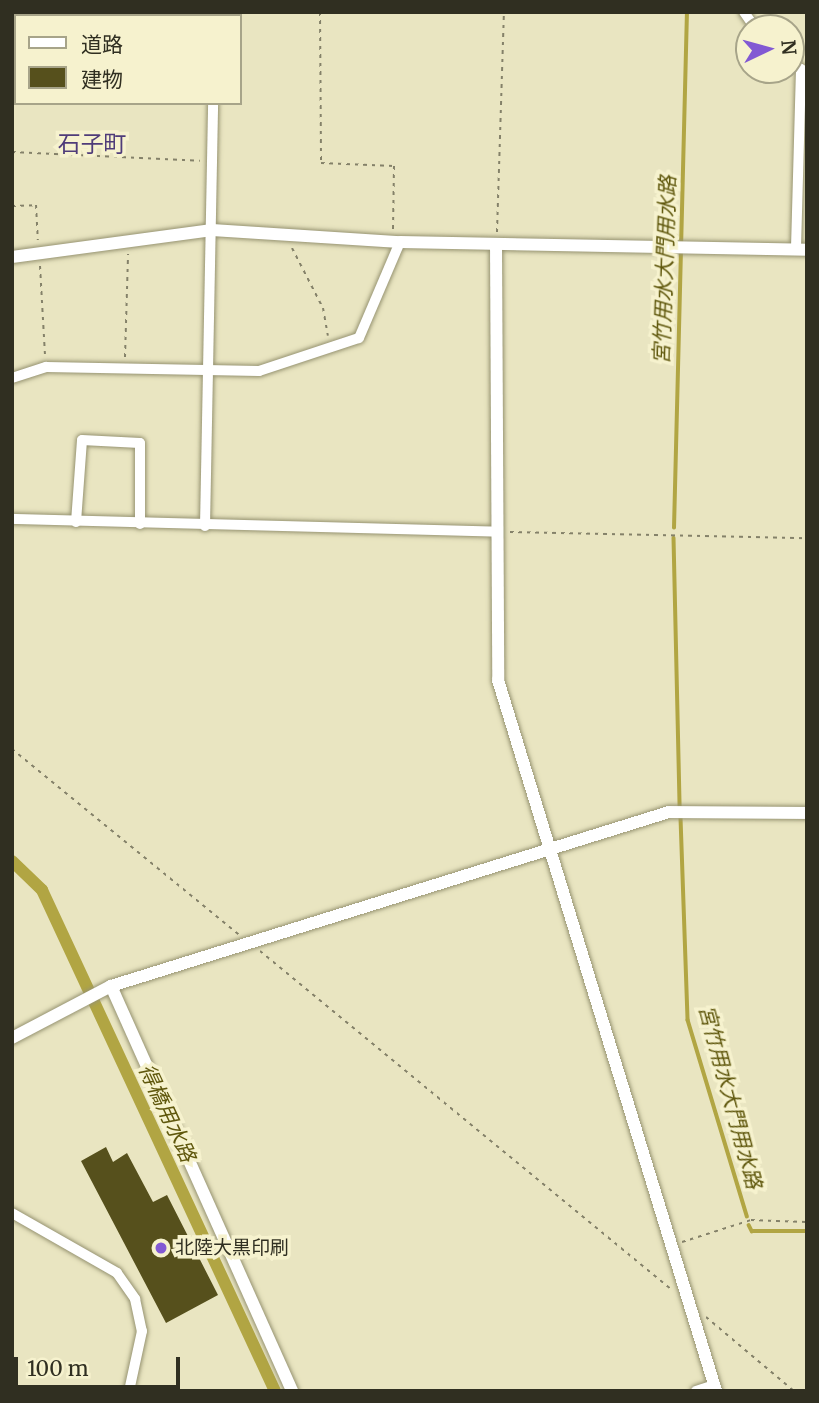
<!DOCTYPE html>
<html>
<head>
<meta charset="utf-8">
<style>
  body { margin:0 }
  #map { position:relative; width:819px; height:1403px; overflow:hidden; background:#e9e5c1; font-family:Merriweather,"Noto Sans JP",serif }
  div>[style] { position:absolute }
  .stream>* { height:3.5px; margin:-1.75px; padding:0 1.75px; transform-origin:1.75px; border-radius:1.75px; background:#b1a543 }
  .canal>* { height:12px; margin:-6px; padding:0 6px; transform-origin:6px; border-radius:6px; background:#b1a543 }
  .building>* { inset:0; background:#56501c }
  .path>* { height:2px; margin-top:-1px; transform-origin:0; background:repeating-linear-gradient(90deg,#848169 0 3.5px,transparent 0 8.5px) }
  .roads { filter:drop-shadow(0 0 2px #969371) drop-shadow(0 0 2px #969371) }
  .minor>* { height:10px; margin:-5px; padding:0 5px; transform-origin:5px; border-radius:5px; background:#fff }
  .tertiary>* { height:12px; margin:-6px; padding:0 6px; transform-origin:6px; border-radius:6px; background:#fff }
  .dots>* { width:19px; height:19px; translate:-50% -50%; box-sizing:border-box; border:4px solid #f6f2ce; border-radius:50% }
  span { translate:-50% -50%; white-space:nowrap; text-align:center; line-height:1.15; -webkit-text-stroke:7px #f6f2ce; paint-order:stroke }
  .poi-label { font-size:19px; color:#302f21 }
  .left { translate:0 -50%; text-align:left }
  .water-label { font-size:21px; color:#5f570c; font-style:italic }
  .quarter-label { font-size:23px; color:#4f3c79 }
  .frame { position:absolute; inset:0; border:14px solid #302f21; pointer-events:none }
  .legend { position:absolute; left:14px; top:14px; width:228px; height:91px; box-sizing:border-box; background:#f6f2ce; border:2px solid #a7a489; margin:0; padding:9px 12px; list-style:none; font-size:21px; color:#302f21 }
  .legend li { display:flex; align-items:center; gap:14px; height:35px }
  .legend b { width:35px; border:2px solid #a7a489 }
  .north { position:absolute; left:735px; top:14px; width:70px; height:70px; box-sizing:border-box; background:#f6f2ce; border:2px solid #a7a489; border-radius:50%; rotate:85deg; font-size:19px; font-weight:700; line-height:28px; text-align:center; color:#302f21 }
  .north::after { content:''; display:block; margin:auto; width:24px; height:32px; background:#8259d3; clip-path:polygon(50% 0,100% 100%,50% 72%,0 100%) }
  .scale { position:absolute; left:14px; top:1357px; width:166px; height:32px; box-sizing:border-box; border:4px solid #302f21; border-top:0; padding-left:9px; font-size:21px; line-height:24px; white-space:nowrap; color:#302f21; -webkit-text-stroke:5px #f6f2ce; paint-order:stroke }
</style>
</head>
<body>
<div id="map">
  <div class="stream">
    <i style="left:674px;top:528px;width:516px;rotate:-88.56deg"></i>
    <i style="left:674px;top:538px;width:268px;rotate:88.7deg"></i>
    <i style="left:681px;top:818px;width:202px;rotate:88deg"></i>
    <i style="left:688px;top:1020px;width:205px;rotate:73.2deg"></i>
    <i style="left:749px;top:1225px;width:7px;rotate:63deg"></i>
    <i style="left:752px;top:1231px;width:55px"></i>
  </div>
  <div class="canal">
    <i style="left:12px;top:861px;width:42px;rotate:44deg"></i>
    <i style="left:42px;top:890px;width:553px;rotate:65.06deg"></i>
  </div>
  <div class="building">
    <i style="clip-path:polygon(106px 1147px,113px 1162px,127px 1153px,153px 1202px,167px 1195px,218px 1295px,166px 1323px,81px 1161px)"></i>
  </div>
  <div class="path">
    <i style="left:320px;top:12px;width:151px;rotate:89.6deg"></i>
    <i style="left:321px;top:163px;width:73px;rotate:2.4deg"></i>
    <i style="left:394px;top:166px;width:65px;rotate:90.9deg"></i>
    <i style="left:12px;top:152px;width:188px;rotate:2.7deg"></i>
    <i style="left:12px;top:206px;width:24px;rotate:-2deg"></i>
    <i style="left:36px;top:205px;width:35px;rotate:87deg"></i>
    <i style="left:497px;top:232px;width:220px;rotate:-88.2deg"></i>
    <i style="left:292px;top:248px;width:68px;rotate:62.7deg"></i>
    <i style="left:323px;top:308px;width:28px;rotate:80deg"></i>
    <i style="left:40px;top:266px;width:89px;rotate:86.8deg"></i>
    <i style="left:125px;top:357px;width:103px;rotate:-88.3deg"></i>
    <i style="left:510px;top:532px;width:297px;rotate:1.2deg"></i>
    <i style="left:12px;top:749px;width:293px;rotate:39.3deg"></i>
    <i style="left:260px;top:951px;width:534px;rotate:39.45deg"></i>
    <i style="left:682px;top:1242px;width:72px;rotate:-17.7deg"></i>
    <i style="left:751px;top:1220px;width:56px;rotate:2deg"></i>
    <i style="left:706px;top:1317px;width:115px;rotate:40.1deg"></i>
  </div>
  <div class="roads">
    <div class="minor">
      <i style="left:744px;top:12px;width:19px;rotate:55deg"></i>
      <i style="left:214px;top:16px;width:4px;rotate:-90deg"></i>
      <i style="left:791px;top:63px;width:12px;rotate:31deg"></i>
      <i style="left:801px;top:69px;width:181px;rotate:91.6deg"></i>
      <i style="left:12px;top:378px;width:36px;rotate:-18deg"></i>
      <i style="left:46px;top:367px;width:213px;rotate:1.1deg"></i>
      <i style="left:259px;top:371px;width:105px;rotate:-18.3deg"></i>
      <i style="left:359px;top:338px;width:104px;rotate:-66.9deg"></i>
      <i style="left:12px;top:519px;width:484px;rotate:1.5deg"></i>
      <i style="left:76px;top:522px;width:82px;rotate:-85.8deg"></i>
      <i style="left:82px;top:440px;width:58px;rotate:3deg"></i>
      <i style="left:140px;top:443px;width:81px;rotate:90deg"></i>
      <i style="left:205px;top:526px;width:423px;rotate:-88.9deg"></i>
      <i style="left:12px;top:1213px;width:121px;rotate:29.7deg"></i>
      <i style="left:117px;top:1273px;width:32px;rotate:55deg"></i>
      <i style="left:135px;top:1299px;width:33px;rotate:78deg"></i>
      <i style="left:142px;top:1331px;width:61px;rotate:102.2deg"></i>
      <i style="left:696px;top:1391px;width:20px;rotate:-18deg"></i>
    </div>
    <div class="tertiary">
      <i style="left:496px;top:244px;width:436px;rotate:89.7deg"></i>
      <i style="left:498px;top:680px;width:744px;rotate:72.95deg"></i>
      <i style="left:12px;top:257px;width:202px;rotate:-7.7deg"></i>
      <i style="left:212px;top:230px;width:188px;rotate:3.7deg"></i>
      <i style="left:400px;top:242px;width:407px;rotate:1.1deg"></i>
      <i style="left:111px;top:986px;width:444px;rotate:65.9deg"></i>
      <i style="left:12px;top:1038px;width:112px;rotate:-27.7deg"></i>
      <i style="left:111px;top:986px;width:584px;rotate:-17.32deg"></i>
      <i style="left:669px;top:812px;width:138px;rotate:0.4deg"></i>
    </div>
  </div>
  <div class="dots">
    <i style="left:161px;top:1248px;background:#8259d3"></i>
  </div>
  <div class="poi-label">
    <span class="left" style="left:175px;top:1248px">北陸大黒印刷</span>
  </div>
  <div class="water-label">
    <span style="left:665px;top:270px;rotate:-88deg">宮竹用水大門用水路</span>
    <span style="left:730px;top:1097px;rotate:75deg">宮竹用水大門用水路</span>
    <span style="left:167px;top:1113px;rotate:65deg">得橋用水路</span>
  </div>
  <div class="quarter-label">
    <span style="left:92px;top:144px">石子町</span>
  </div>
  <div class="frame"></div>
  <ul class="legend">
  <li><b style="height:9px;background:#fff"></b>道路</li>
  <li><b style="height:19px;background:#56501c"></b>建物</li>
  </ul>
  <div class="north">N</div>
  <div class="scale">100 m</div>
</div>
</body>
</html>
